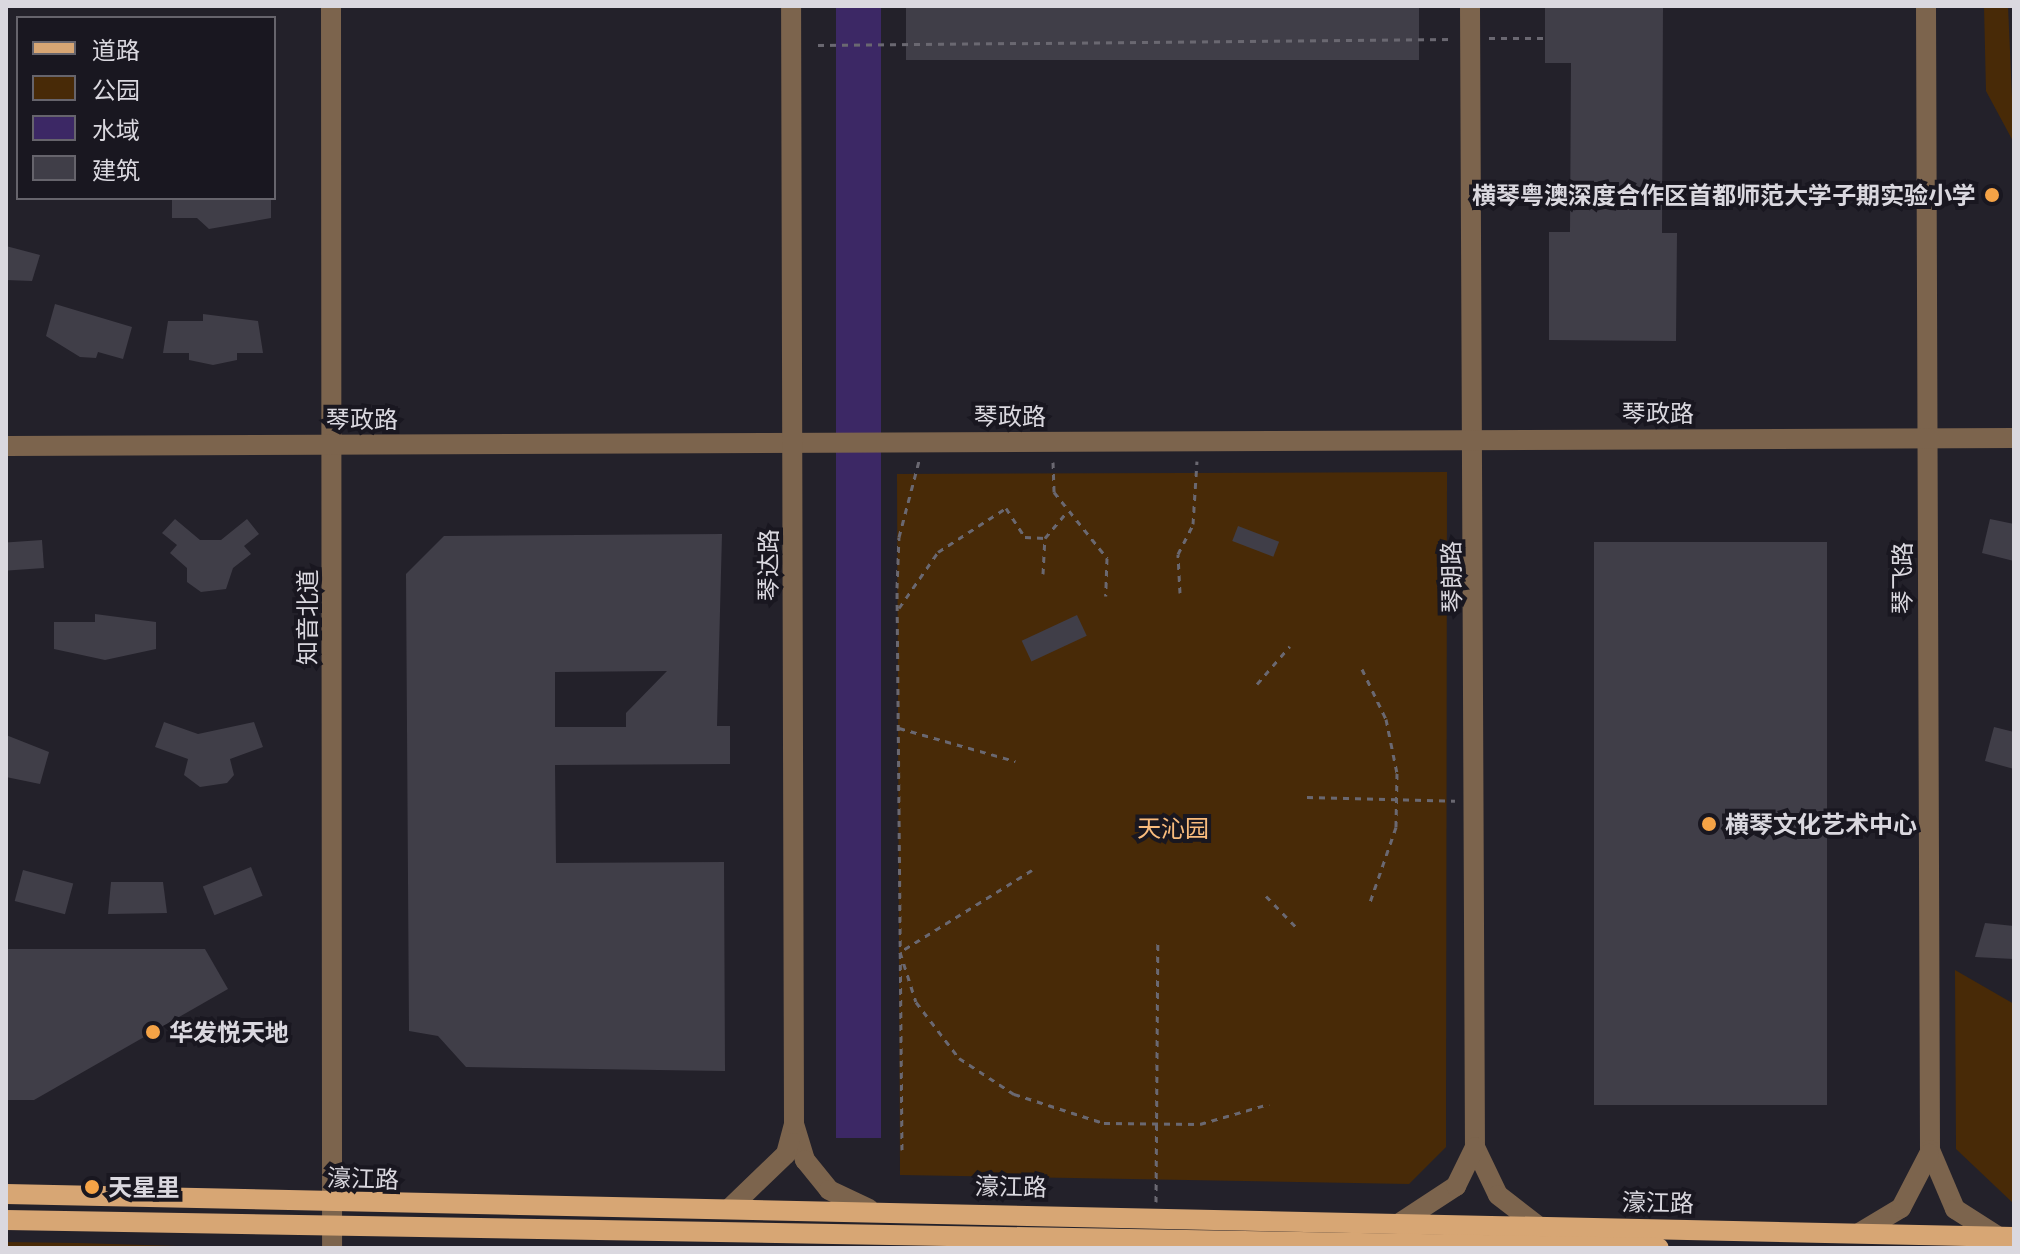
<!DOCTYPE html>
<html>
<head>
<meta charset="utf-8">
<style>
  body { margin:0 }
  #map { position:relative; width:2020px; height:1254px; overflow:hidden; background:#23212a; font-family:"Golos Text","Noto Sans SC",sans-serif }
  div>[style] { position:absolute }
  .green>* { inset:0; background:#482a07 }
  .water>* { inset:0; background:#3c2865; transform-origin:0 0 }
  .building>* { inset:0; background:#403e48; transform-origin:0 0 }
  .path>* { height:3px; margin-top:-1.5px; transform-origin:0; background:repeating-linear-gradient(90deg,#6a6871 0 6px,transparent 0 12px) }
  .minor>* { height:20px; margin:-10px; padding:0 10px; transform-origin:10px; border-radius:10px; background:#7c644d }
  .major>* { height:20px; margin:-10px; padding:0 10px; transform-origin:10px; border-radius:10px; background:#d7a674 }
  .dots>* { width:22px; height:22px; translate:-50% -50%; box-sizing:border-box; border:4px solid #191720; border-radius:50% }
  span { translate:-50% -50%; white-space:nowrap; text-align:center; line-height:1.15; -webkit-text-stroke:8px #191720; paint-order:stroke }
  .poi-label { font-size:24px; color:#dad8df; font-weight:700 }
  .right { translate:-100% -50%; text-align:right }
  .left { translate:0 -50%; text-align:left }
  .street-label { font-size:24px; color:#dad8df }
  .park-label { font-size:24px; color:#fabc7d }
  .frame { position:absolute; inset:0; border:8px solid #dad8df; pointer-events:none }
  .legend { position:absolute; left:16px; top:16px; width:260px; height:184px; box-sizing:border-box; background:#191720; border:2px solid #66646c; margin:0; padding:10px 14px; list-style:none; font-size:24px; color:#dad8df }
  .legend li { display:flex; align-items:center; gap:16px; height:40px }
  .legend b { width:40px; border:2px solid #66646c }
</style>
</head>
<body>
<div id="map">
  <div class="green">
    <i style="clip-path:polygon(1984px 6px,2008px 6px,2014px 143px,1986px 91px)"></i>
    <i style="clip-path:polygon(1447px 472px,1446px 1147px,1409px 1184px,900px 1175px,897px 474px)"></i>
    <i style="clip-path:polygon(1955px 970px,2014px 1004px,2014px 1204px,1956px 1149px)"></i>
    <i style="clip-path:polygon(6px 1242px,78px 1243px,245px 1248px,6px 1248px)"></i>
  </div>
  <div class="water">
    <i style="left:836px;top:6px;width:45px;height:1132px"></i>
  </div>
  <div class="building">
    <i style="left:906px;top:6px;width:513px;height:54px"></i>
    <i style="clip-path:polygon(1545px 6px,1663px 6px,1662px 233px,1677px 233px,1676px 341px,1549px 340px,1549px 232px,1570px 232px,1571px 63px,1545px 63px)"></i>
    <i style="clip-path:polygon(172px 198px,271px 198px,271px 218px,209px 229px,197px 218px,172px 218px)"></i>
    <i style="clip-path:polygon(6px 246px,40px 255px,32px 281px,6px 280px)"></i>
    <i style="clip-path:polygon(55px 304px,132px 327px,123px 359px,98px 352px,96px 358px,80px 357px,46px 336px)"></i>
    <i style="clip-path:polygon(203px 314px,258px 321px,263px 353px,237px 353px,237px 360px,213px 365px,189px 360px,189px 353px,163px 353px,168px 321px,203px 321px)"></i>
    <i style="clip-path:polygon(175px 519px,200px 540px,221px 540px,247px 519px,259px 534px,244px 546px,251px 554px,233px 568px,226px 589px,201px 592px,187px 582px,187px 568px,170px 553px,177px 545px,162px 533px)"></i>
    <i style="clip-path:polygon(1990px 519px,2014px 524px,2014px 561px,1982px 553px)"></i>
    <i style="left:1238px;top:526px;width:44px;height:16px;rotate:21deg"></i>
    <i style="clip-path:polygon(evenodd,722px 534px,717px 726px,730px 726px,730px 764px,555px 765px,556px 863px,724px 862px,725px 1071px,466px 1067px,438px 1036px,409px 1031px,406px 574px,444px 536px,722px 534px,667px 671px,626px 713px,626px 727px,555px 727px,555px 672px,667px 671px)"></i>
    <i style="left:42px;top:540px;width:28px;height:36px;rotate:86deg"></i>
    <i style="left:1594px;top:542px;width:233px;height:563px"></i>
    <i style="clip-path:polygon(95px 614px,156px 622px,156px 649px,105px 660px,54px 649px,54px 622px,95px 622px)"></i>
    <i style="left:1077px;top:615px;width:23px;height:61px;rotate:65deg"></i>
    <i style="clip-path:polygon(164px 722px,198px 734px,254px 722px,263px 747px,230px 759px,234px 775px,227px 783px,200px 787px,184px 775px,188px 759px,155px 747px)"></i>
    <i style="clip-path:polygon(1994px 727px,2014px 732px,2014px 769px,1985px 761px)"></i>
    <i style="clip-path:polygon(6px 735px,49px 752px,40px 784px,6px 777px)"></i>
    <i style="left:251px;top:867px;width:31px;height:52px;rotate:68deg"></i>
    <i style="left:23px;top:870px;width:52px;height:32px;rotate:15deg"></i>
    <i style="clip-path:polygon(111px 882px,163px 882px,167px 913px,108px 914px)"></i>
    <i style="clip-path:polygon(1985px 923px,2014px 926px,2014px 959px,1975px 957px)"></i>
    <i style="clip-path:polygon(6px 949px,205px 949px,228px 989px,34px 1100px,6px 1100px)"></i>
  </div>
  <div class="path">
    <i style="left:1489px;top:38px;width:56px"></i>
    <i style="left:818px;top:45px;width:635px;rotate:-0.54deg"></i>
    <i style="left:1053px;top:462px;width:30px;rotate:88deg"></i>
    <i style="left:1054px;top:492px;width:85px;rotate:51.2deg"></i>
    <i style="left:1107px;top:558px;width:38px;rotate:92deg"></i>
    <i style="left:1043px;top:574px;width:36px;rotate:-87deg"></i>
    <i style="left:1045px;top:538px;width:35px;rotate:-50deg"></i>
    <i style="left:1180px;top:593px;width:39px;rotate:-93deg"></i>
    <i style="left:1178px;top:554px;width:34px;rotate:-63deg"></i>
    <i style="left:1193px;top:524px;width:63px;rotate:-86.4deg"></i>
    <i style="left:899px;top:608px;width:68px;rotate:-55.1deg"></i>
    <i style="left:938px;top:552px;width:81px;rotate:-32.9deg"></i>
    <i style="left:1006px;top:508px;width:35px;rotate:57deg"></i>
    <i style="left:1025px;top:537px;width:20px;rotate:3deg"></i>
    <i style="left:1362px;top:669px;width:55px;rotate:64.4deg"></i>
    <i style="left:1386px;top:719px;width:55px;rotate:78.5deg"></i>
    <i style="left:1397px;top:773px;width:54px;rotate:91.1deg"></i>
    <i style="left:1396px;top:827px;width:79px;rotate:109.1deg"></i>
    <i style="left:1257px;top:684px;width:50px;rotate:-49deg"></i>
    <i style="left:899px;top:728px;width:121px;rotate:15.9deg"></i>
    <i style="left:1307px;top:797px;width:148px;rotate:1.5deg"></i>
    <i style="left:1032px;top:870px;width:155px;rotate:148.2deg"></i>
    <i style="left:900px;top:952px;width:52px;rotate:72.3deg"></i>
    <i style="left:916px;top:1002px;width:71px;rotate:52.5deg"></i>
    <i style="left:959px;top:1058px;width:66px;rotate:33.2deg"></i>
    <i style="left:1014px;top:1094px;width:95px;rotate:17.9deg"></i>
    <i style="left:1104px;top:1123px;width:96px;rotate:0.6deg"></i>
    <i style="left:1200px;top:1124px;width:72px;rotate:-16.2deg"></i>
    <i style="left:1266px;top:896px;width:46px;rotate:45.9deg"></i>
    <i style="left:902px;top:1150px;width:562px;rotate:-90.51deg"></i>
    <i style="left:897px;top:588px;width:51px;rotate:-87.8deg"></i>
    <i style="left:899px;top:537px;width:79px;rotate:-75.3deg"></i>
    <i style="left:1156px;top:1202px;width:260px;rotate:-89.6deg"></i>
  </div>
  <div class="minor">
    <i style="left:331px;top:6px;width:1242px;rotate:89.95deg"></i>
    <i style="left:1470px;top:6px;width:1141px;rotate:89.75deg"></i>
    <i style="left:1475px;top:1147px;width:53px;rotate:64.4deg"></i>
    <i style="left:1498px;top:1195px;width:51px;rotate:37.8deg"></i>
    <i style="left:1926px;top:6px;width:1144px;rotate:89.8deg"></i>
    <i style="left:1930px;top:1150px;width:64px;rotate:67deg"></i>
    <i style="left:1955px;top:1209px;width:52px;rotate:32.5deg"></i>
    <i style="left:6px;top:446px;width:2008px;rotate:-0.23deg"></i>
    <i style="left:794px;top:1124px;width:38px;rotate:73deg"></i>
    <i style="left:805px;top:1160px;width:38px;rotate:51deg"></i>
    <i style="left:829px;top:1190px;width:44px;rotate:25.4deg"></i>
    <i style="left:731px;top:1207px;width:76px;rotate:-43.9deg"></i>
    <i style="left:786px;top:1154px;width:31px;rotate:-75deg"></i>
    <i style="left:794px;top:1124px;width:1118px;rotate:-90.15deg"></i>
    <i style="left:1401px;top:1222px;width:66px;rotate:-33.2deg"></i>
    <i style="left:1456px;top:1186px;width:43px;rotate:-64deg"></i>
    <i style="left:1859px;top:1233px;width:49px;rotate:-30.8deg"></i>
    <i style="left:1901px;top:1208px;width:61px;rotate:-62.6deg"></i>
  </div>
  <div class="major">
    <i style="left:6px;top:1194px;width:2008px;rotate:1.23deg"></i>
    <i style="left:6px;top:1220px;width:1653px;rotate:0.97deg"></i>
  </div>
  <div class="dots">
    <i style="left:1992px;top:195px;background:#f5a346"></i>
    <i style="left:1709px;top:824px;background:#f5a346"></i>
    <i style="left:153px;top:1032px;background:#f5a346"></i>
    <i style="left:92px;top:1187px;background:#f5a346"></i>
  </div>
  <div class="poi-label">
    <span class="right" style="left:1976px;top:195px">横琴粤澳深度合作区首都师范大学子期实验小学</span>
    <span class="left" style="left:1725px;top:824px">横琴文化艺术中心</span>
    <span class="left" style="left:169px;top:1032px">华发悦天地</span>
    <span class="left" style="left:108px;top:1187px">天星里</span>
  </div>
  <div class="street-label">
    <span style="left:1658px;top:413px">琴政路</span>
    <span style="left:1010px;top:416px">琴政路</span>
    <span style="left:362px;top:419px">琴政路</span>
    <span style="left:768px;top:565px;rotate:-90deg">琴达路</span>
    <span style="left:1451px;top:577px;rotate:-91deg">琴朗路</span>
    <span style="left:1902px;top:578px;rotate:-90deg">琴飞路</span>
    <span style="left:307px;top:617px;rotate:-90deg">知音北道</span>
    <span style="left:363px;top:1178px;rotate:2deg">濠江路</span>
    <span style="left:1011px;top:1186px;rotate:1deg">濠江路</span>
    <span style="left:1658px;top:1202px;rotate:1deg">濠江路</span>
  </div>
  <div class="park-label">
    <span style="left:1173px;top:828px">天沁园</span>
  </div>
  <div class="frame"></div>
  <ul class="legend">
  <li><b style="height:10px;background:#d7a674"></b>道路</li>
  <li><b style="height:22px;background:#482a07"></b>公园</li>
  <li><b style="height:22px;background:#3c2865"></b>水域</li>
  <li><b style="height:22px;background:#403e48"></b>建筑</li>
  </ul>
</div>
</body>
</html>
